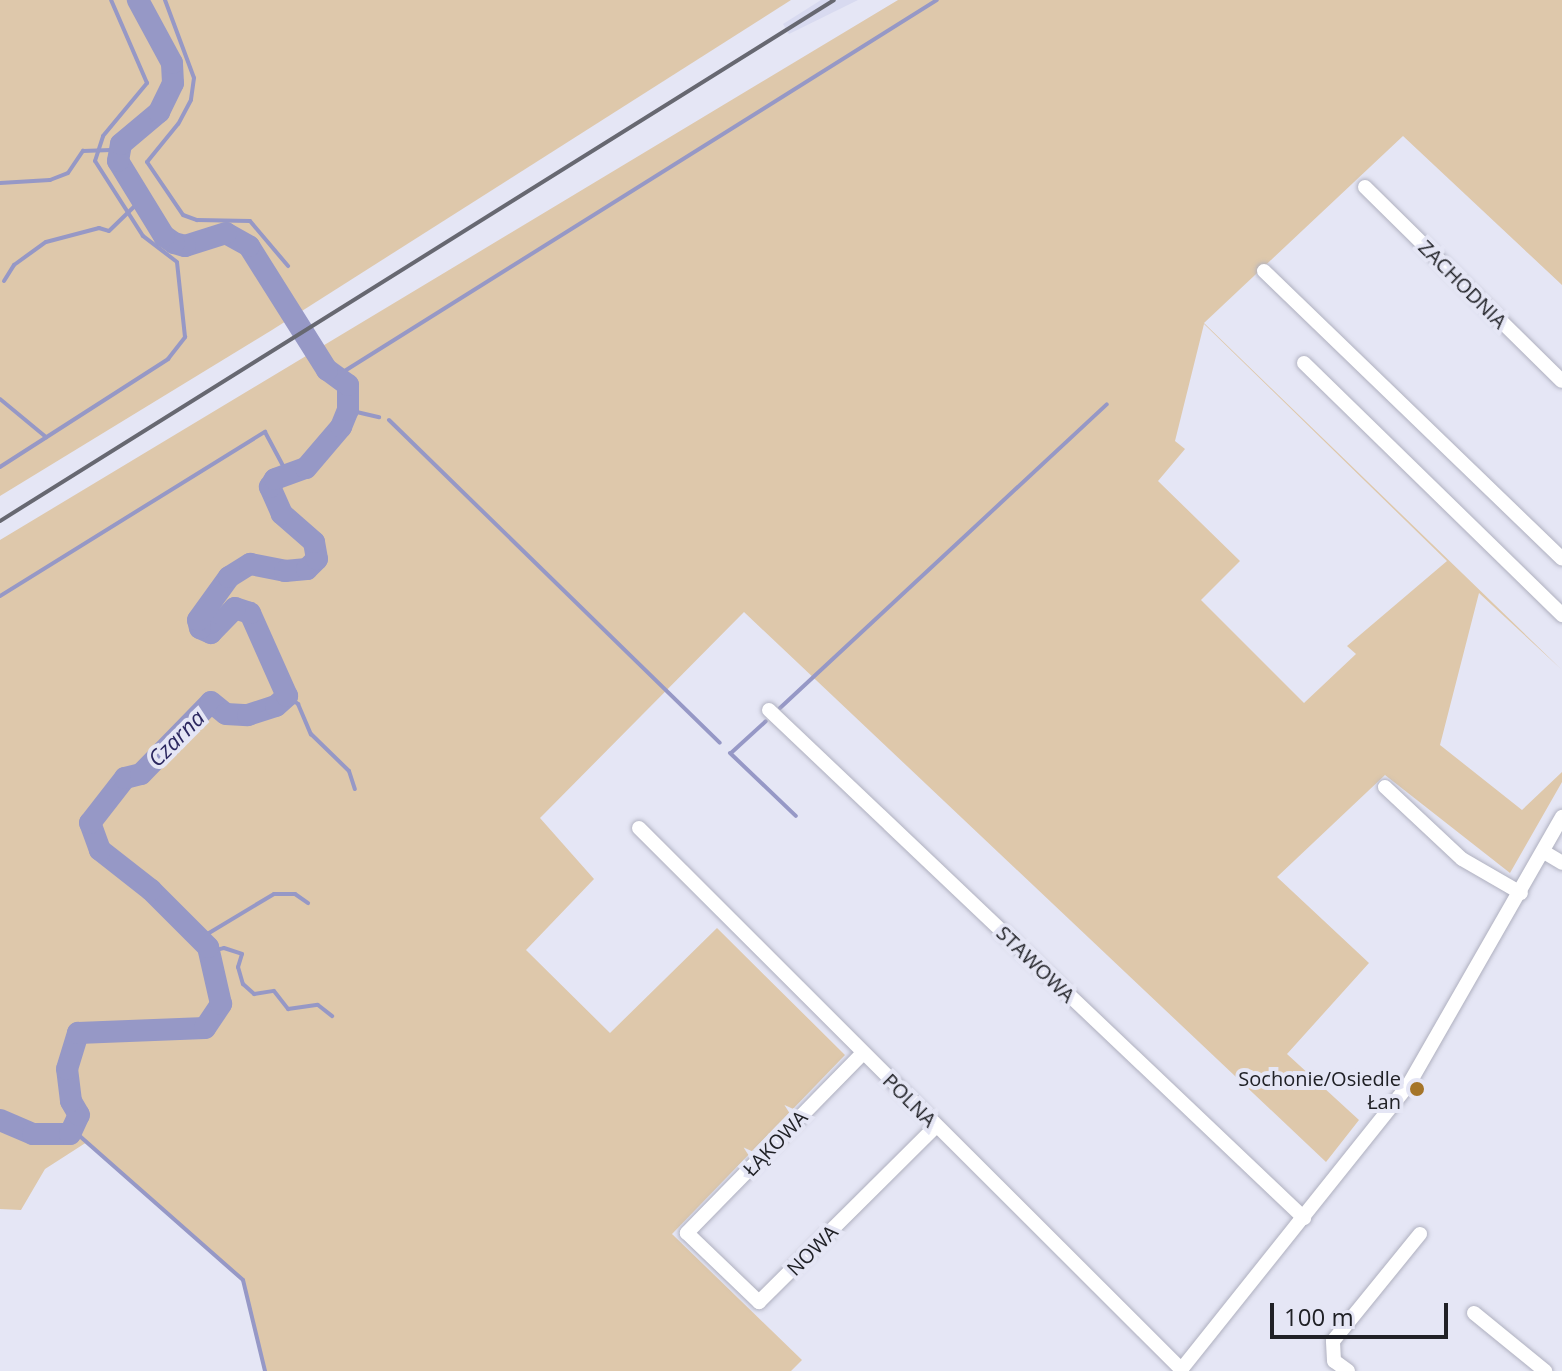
<!DOCTYPE html>
<html>
<head>
<meta charset="utf-8">
<style>
  body { margin:0 }
  #map { position:relative; width:1562px; height:1371px; overflow:hidden; background:#e5e6f5; font-family:"Open Sans",sans-serif }
  div>[style] { position:absolute }
  .built>* { inset:0; background:#d8daf0 }
  .green>* { inset:0; background:#dec8ab }
  .stream>* { height:4px; margin:-2px; padding:0 2px; transform-origin:2px; border-radius:2px; background:#9698c6 }
  .river>* { height:22px; margin:-11px; padding:0 11px; transform-origin:11px; border-radius:11px; background:#9698c6 }
  .roads { filter:drop-shadow(0 0 2px #afb0bf) drop-shadow(0 0 2px #afb0bf) }
  .minor>* { height:14px; margin:-7px; padding:0 7px; transform-origin:7px; border-radius:7px; background:#fff }
  .rail>* { height:4px; margin:-2px; padding:0 2px; transform-origin:2px; border-radius:2px; background:#676871 }
  .dots>* { width:22px; height:22px; translate:-50% -50%; box-sizing:border-box; border:4px solid #e5e6f5; border-radius:50% }
  span { translate:-50% -50%; white-space:nowrap; text-align:center; line-height:1.15; -webkit-text-stroke:8px #e5e6f5; paint-order:stroke }
  .street-label { font-size:20px; color:#202126 }
  .poi-label { font-size:20px; color:#202126 }
  .right { translate:-100% -50%; text-align:right }
  .water-label { font-size:22px; color:#2b275f; font-style:italic }
  .scale { position:absolute; left:1270px; top:1303px; width:178px; height:36px; box-sizing:border-box; border:4px solid #202126; border-top:0; padding-left:10px; font-size:24px; line-height:28px; white-space:nowrap; color:#202126; -webkit-text-stroke:6px #e5e6f5; paint-order:stroke }
</style>
</head>
<body>
<div id="map">
  <div class="built">
    <i style="clip-path:polygon(821px 0,858px 0,789px 34px,783px 24px)"></i>
  </div>
  <div class="green">
    <i style="clip-path:polygon(0 0,791px 0,272px 330px,0 496px)"></i>
    <i style="clip-path:polygon(evenodd,898px 0,1562px 0,1562px 285px,1403px 136px,1204px 323px,1562px 670px,1479px 593px,1440px 745px,1522px 810px,1562px 772px,1562px 782px,1510px 873px,1385px 775px,1277px 877px,1369px 963px,1287px 1054px,1359px 1120px,1326px 1162px,744px 612px,540px 818px,594px 879px,526px 950px,610px 1033px,717px 928px,845px 1055px,672px 1234px,802px 1360px,791px 1371px,265px 1371px,243px 1280px,87px 1142px,45px 1169px,21px 1210px,0 1209px,0 540px,898px 0,1204px 324px,1447px 561px,1347px 646px,1356px 654px,1304px 703px,1201px 600px,1240px 561px,1158px 481px,1185px 449px,1175px 441px,1204px 324px)"></i>
  </div>
  <div class="stream">
    <i style="left:165px;top:0;width:83px;rotate:69.6deg"></i>
    <i style="left:194px;top:78px;width:22px;rotate:98deg"></i>
    <i style="left:191px;top:100px;width:27px;rotate:118deg"></i>
    <i style="left:178px;top:124px;width:49px;rotate:129.2deg"></i>
    <i style="left:147px;top:162px;width:64px;rotate:55.8deg"></i>
    <i style="left:183px;top:215px;width:15px;rotate:20deg"></i>
    <i style="left:197px;top:220px;width:53px;rotate:1.1deg"></i>
    <i style="left:250px;top:221px;width:59px;rotate:49.8deg"></i>
    <i style="left:0;top:183px;width:50px;rotate:-3.4deg"></i>
    <i style="left:50px;top:180px;width:19px;rotate:-21deg"></i>
    <i style="left:68px;top:173px;width:27px;rotate:-56deg"></i>
    <i style="left:83px;top:151px;width:35px;rotate:-2deg"></i>
    <i style="left:4px;top:281px;width:19px;rotate:-58deg"></i>
    <i style="left:14px;top:265px;width:39px;rotate:-36deg"></i>
    <i style="left:46px;top:242px;width:55px;rotate:-14.8deg"></i>
    <i style="left:99px;top:228px;width:10px;rotate:17deg"></i>
    <i style="left:109px;top:231px;width:47px;rotate:-44.1deg"></i>
    <i style="left:335px;top:377px;width:710px;rotate:-32.06deg"></i>
    <i style="left:0;top:399px;width:60px;rotate:39.6deg"></i>
    <i style="left:348px;top:410px;width:32px;rotate:13deg"></i>
    <i style="left:389px;top:420px;width:462px;rotate:44.3deg"></i>
    <i style="left:0;top:467px;width:200px;rotate:-32.7deg"></i>
    <i style="left:168px;top:359px;width:28px;rotate:-52deg"></i>
    <i style="left:185px;top:337px;width:75px;rotate:-96.1deg"></i>
    <i style="left:177px;top:262px;width:43px;rotate:-142.6deg"></i>
    <i style="left:143px;top:236px;width:89px;rotate:-122.6deg"></i>
    <i style="left:95px;top:161px;width:26px;rotate:-72deg"></i>
    <i style="left:103px;top:136px;width:69px;rotate:-50.3deg"></i>
    <i style="left:147px;top:83px;width:90px;rotate:-113.4deg"></i>
    <i style="left:0;top:596px;width:312px;rotate:-31.8deg"></i>
    <i style="left:265px;top:432px;width:51px;rotate:61.9deg"></i>
    <i style="left:287px;top:696px;width:14px;rotate:36deg"></i>
    <i style="left:298px;top:704px;width:33px;rotate:67deg"></i>
    <i style="left:311px;top:734px;width:53px;rotate:44.2deg"></i>
    <i style="left:349px;top:771px;width:19px;rotate:72deg"></i>
    <i style="left:780px;top:708px;width:446px;rotate:-42.9deg"></i>
    <i style="left:730px;top:753px;width:91px;rotate:43.7deg"></i>
    <i style="left:731px;top:753px;width:47px;rotate:-42.4deg"></i>
    <i style="left:199px;top:939px;width:87px;rotate:-31deg"></i>
    <i style="left:274px;top:894px;width:21px"></i>
    <i style="left:295px;top:894px;width:16px;rotate:35deg"></i>
    <i style="left:208px;top:952px;width:16px;rotate:-14deg"></i>
    <i style="left:224px;top:948px;width:19px;rotate:18deg"></i>
    <i style="left:242px;top:954px;width:14px;rotate:107deg"></i>
    <i style="left:238px;top:967px;width:18px;rotate:74deg"></i>
    <i style="left:243px;top:984px;width:15px;rotate:42deg"></i>
    <i style="left:254px;top:994px;width:20px;rotate:-9deg"></i>
    <i style="left:274px;top:991px;width:23px;rotate:52deg"></i>
    <i style="left:288px;top:1009px;width:30px;rotate:-8deg"></i>
    <i style="left:318px;top:1005px;width:18px;rotate:38deg"></i>
    <i style="left:74px;top:1131px;width:225px;rotate:41.4deg"></i>
    <i style="left:243px;top:1280px;width:94px;rotate:76.4deg"></i>
  </div>
  <div class="river">
    <i style="left:0;top:1120px;width:36px;rotate:23deg"></i>
    <i style="left:33px;top:1134px;width:37px"></i>
    <i style="left:70px;top:1134px;width:21px;rotate:-65deg"></i>
    <i style="left:79px;top:1115px;width:16px;rotate:-120deg"></i>
    <i style="left:71px;top:1101px;width:32px;rotate:-97deg"></i>
    <i style="left:67px;top:1069px;width:38px;rotate:-73deg"></i>
    <i style="left:78px;top:1033px;width:127px;rotate:-2.3deg"></i>
    <i style="left:205px;top:1028px;width:29px;rotate:-56deg"></i>
    <i style="left:221px;top:1004px;width:58px;rotate:-102.8deg"></i>
    <i style="left:208px;top:947px;width:81px;rotate:-135deg"></i>
    <i style="left:151px;top:890px;width:65px;rotate:-141.9deg"></i>
    <i style="left:100px;top:850px;width:29px;rotate:-110deg"></i>
    <i style="left:90px;top:823px;width:57px;rotate:-52.1deg"></i>
    <i style="left:125px;top:778px;width:16px;rotate:-14deg"></i>
    <i style="left:141px;top:774px;width:100px;rotate:-45.8deg"></i>
    <i style="left:211px;top:702px;width:19px;rotate:39deg"></i>
    <i style="left:226px;top:714px;width:22px;rotate:3deg"></i>
    <i style="left:248px;top:715px;width:29px;rotate:-18deg"></i>
    <i style="left:276px;top:706px;width:15px;rotate:-42deg"></i>
    <i style="left:287px;top:696px;width:91px;rotate:-114deg"></i>
    <i style="left:250px;top:613px;width:16px;rotate:-162deg"></i>
    <i style="left:235px;top:608px;width:35px;rotate:134deg"></i>
    <i style="left:211px;top:633px;width:12px;rotate:-156deg"></i>
    <i style="left:200px;top:628px;width:8px;rotate:-104deg"></i>
    <i style="left:198px;top:620px;width:53px;rotate:-54.2deg"></i>
    <i style="left:229px;top:577px;width:25px;rotate:-32deg"></i>
    <i style="left:250px;top:564px;width:36px;rotate:11deg"></i>
    <i style="left:285px;top:571px;width:22px;rotate:-5deg"></i>
    <i style="left:307px;top:569px;width:14px;rotate:-45deg"></i>
    <i style="left:317px;top:559px;width:17px;rotate:-100deg"></i>
    <i style="left:314px;top:542px;width:43px;rotate:-138.8deg"></i>
    <i style="left:282px;top:514px;width:30px;rotate:-114deg"></i>
    <i style="left:270px;top:487px;width:9px;rotate:-58deg"></i>
    <i style="left:275px;top:479px;width:33px;rotate:-20deg"></i>
    <i style="left:306px;top:468px;width:54px;rotate:-49.5deg"></i>
    <i style="left:341px;top:427px;width:18px;rotate:-68deg"></i>
    <i style="left:348px;top:410px;width:25px;rotate:-90deg"></i>
    <i style="left:348px;top:385px;width:26px;rotate:-144deg"></i>
    <i style="left:327px;top:370px;width:146px;rotate:-122.2deg"></i>
    <i style="left:249px;top:246px;width:26px;rotate:-151deg"></i>
    <i style="left:226px;top:233px;width:43px;rotate:162.4deg"></i>
    <i style="left:185px;top:246px;width:11px;rotate:-165deg"></i>
    <i style="left:174px;top:243px;width:12px;rotate:-145deg"></i>
    <i style="left:164px;top:236px;width:88px;rotate:-121.5deg"></i>
    <i style="left:118px;top:161px;width:17px;rotate:-80deg"></i>
    <i style="left:121px;top:144px;width:50px;rotate:-40.1deg"></i>
    <i style="left:159px;top:112px;width:32px;rotate:-64deg"></i>
    <i style="left:173px;top:83px;width:20px;rotate:-93deg"></i>
    <i style="left:172px;top:63px;width:72px;rotate:-118.4deg"></i>
  </div>
  <div class="roads">
    <div class="minor">
      <i style="left:1365px;top:187px;width:276px;rotate:44.6deg"></i>
      <i style="left:1264px;top:271px;width:414px;rotate:44deg"></i>
      <i style="left:1304px;top:363px;width:361px;rotate:44.3deg"></i>
      <i style="left:769px;top:710px;width:738px;rotate:43.52deg"></i>
      <i style="left:1385px;top:787px;width:105px;rotate:43.1deg"></i>
      <i style="left:1462px;top:859px;width:68px;rotate:30deg"></i>
      <i style="left:639px;top:828px;width:767px;rotate:44.95deg"></i>
      <i style="left:1544px;top:852px;width:21px;rotate:31deg"></i>
      <i style="left:863px;top:1053px;width:252px;rotate:134.4deg"></i>
      <i style="left:687px;top:1233px;width:100px;rotate:43.8deg"></i>
      <i style="left:759px;top:1302px;width:250px;rotate:-44.8deg"></i>
      <i style="left:1474px;top:1313px;width:92px;rotate:39.2deg"></i>
      <i style="left:1180px;top:1371px;width:367px;rotate:-51.4deg"></i>
      <i style="left:1409px;top:1084px;width:308px;rotate:-60.2deg"></i>
      <i style="left:1348px;top:1371px;width:17px;rotate:-144deg"></i>
      <i style="left:1334px;top:1361px;width:20px;rotate:-93deg"></i>
      <i style="left:1333px;top:1341px;width:138px;rotate:-50.9deg"></i>
    </div>
  </div>
  <div class="rail">
    <i style="left:0;top:521px;width:983px;rotate:-31.99deg"></i>
  </div>
  <div class="dots">
    <i style="left:1417px;top:1089px;background:#a57529"></i>
  </div>
  <div class="street-label">
    <span style="left:1463px;top:284px;rotate:45deg">ZACHODNIA</span>
    <span style="left:1036px;top:964px;rotate:44deg">STAWOWA</span>
    <span style="left:910px;top:1100px;rotate:45deg">POLNA</span>
    <span style="left:775px;top:1143px;rotate:-46deg">ŁĄKOWA</span>
    <span style="left:812px;top:1250px;rotate:-45deg">NOWA</span>
  </div>
  <div class="poi-label">
    <span class="right" style="left:1401px;top:1090px">Sochonie/Osiedle<br>Łan</span>
  </div>
  <div class="water-label">
    <span style="left:176px;top:738px;rotate:-45deg">Czarna</span>
  </div>
  <div class="scale">100 m</div>
</div>
</body>
</html>
